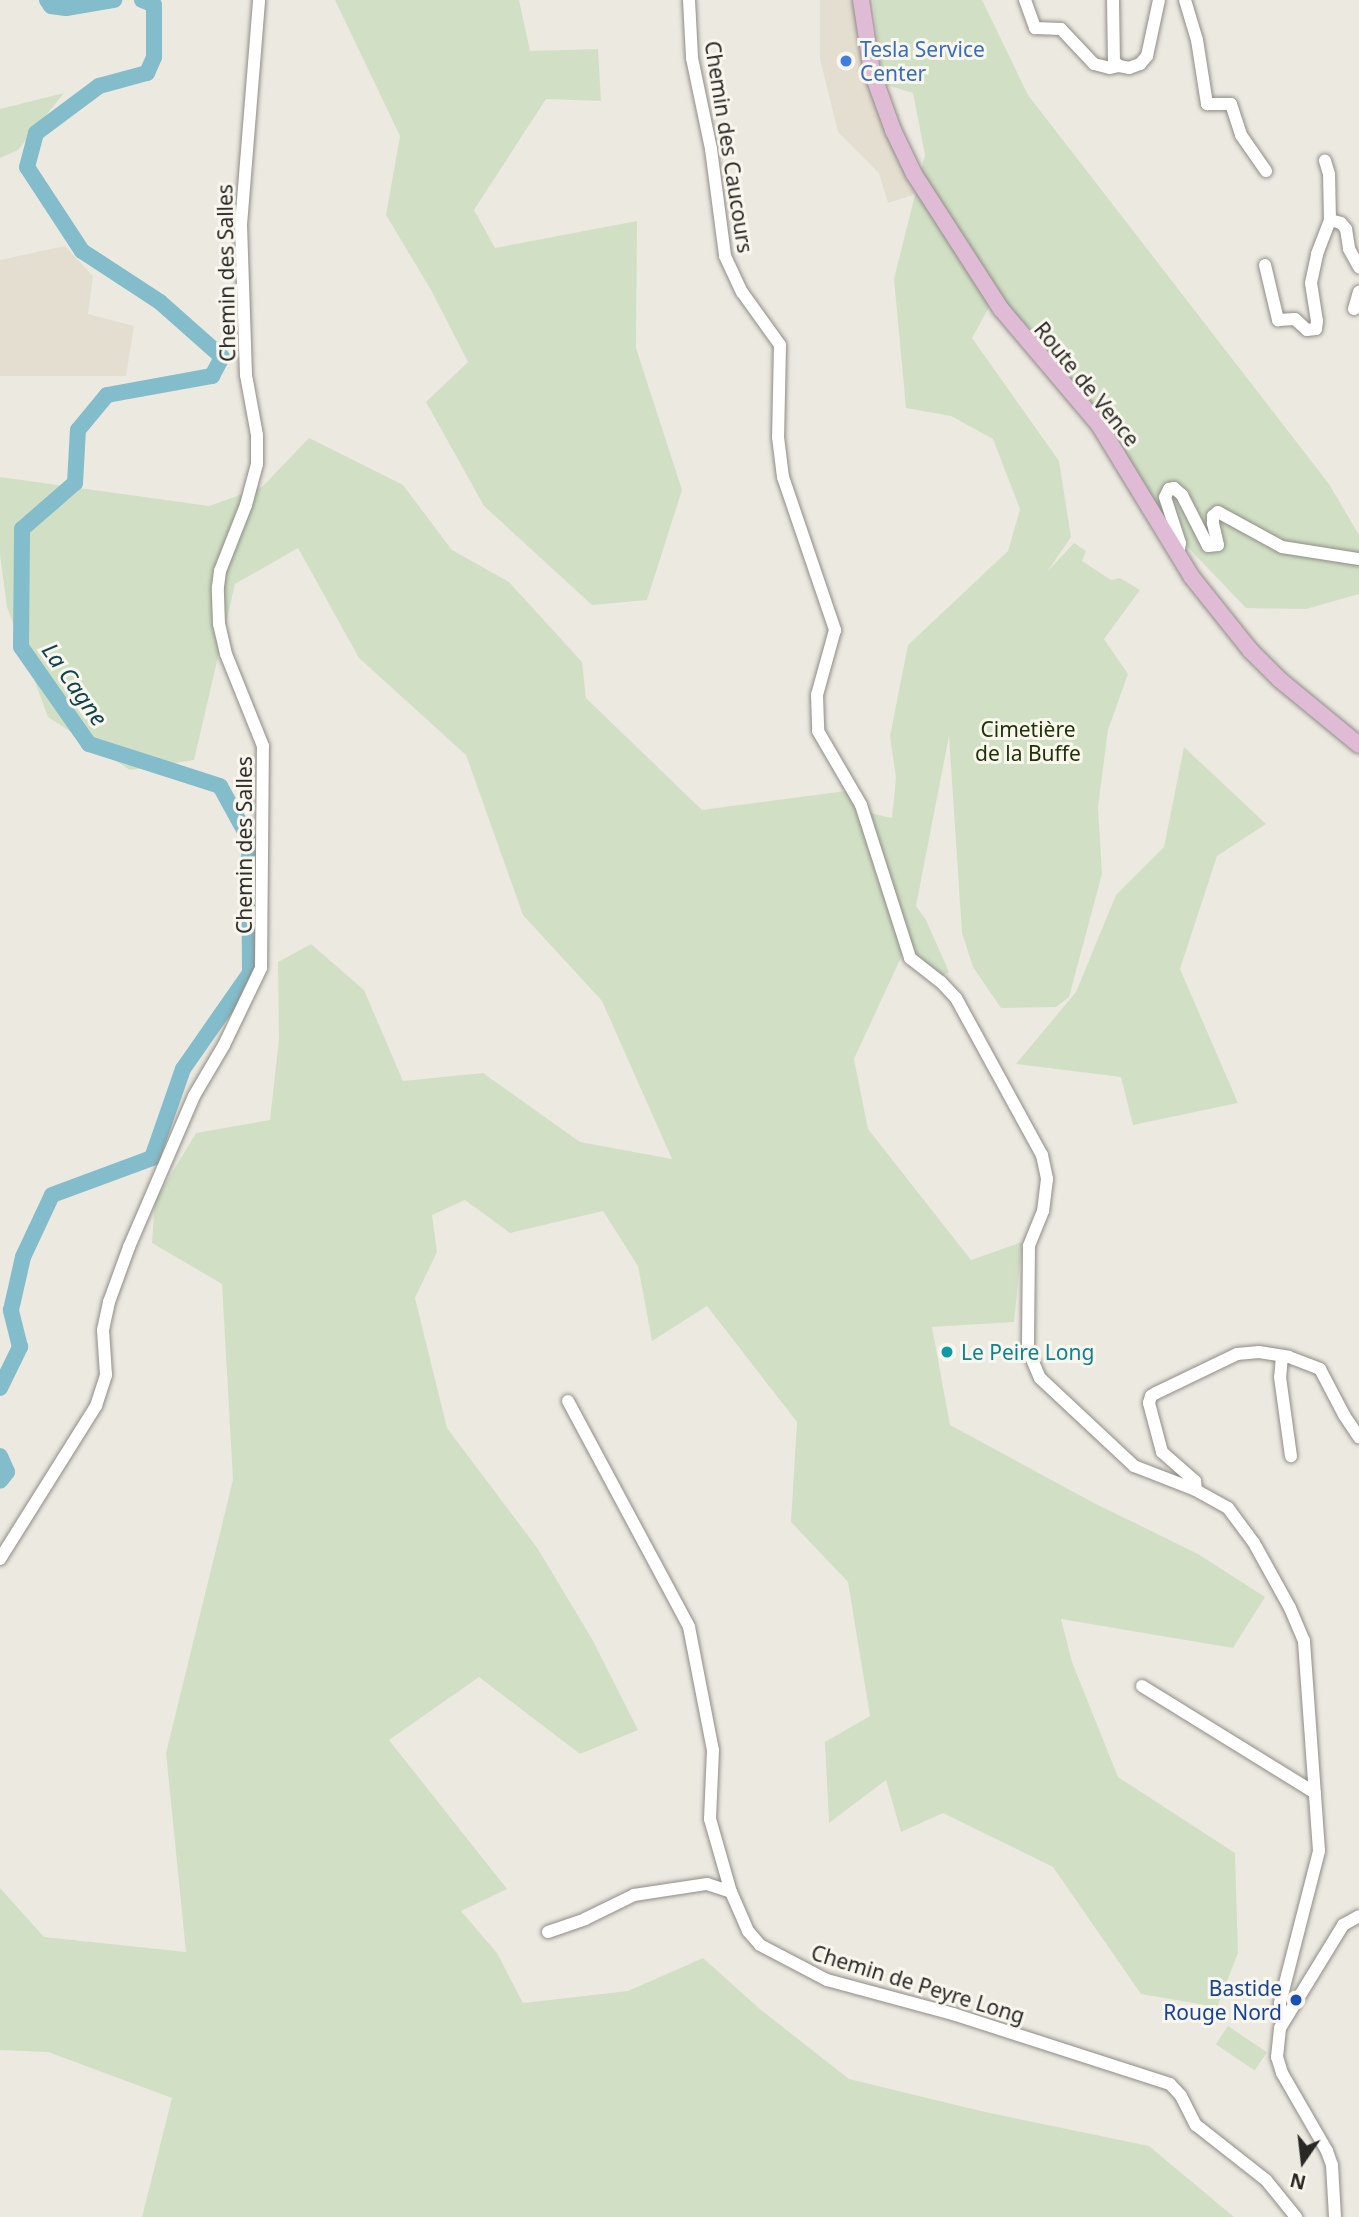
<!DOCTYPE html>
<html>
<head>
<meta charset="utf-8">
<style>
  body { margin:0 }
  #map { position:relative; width:1359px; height:2217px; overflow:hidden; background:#ece9e1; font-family:"Noto Sans",sans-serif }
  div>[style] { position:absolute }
  .built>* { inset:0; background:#e4ded0 }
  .green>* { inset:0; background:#d1e0c5; transform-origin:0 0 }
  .river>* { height:16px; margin:-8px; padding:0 8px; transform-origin:8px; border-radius:8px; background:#83bcca }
  .roads { filter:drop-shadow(0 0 2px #8f8c86) drop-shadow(0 0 2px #8f8c86) }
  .minor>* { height:12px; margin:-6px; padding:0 6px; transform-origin:6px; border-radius:6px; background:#fff }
  .major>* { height:16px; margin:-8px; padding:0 8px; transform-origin:8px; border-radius:8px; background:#dfbbd5 }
  .dots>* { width:19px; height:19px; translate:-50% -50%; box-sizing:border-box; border:4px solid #f9f6ee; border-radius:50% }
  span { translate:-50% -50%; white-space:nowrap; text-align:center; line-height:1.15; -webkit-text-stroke:6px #f9f6ee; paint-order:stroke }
  .shop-label { font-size:21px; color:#366cbe }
  .left { translate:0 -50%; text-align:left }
  .street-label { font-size:21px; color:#292826 }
  .park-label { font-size:21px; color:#1d3204 }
  .culture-label { font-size:21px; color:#0d838f }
  .transit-label { font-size:21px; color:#164399 }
  .right { translate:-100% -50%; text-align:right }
  .water-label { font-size:23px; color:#0e424c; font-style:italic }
  .north { position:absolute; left:1268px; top:2126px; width:70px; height:70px; -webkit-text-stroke:5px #f9f6ee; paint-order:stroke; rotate:194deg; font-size:19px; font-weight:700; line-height:28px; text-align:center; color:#292826 }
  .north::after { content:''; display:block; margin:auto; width:24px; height:32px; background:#292826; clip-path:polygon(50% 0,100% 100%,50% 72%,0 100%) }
</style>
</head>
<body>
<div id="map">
  <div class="built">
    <i style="clip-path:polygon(820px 0,855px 0,889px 139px,916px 194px,888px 203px,879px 173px,838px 132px,820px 59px)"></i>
    <i style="clip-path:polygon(65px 246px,93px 276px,88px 314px,134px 326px,126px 376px,0 376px,0 260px)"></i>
  </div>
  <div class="green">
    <i style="clip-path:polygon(335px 0,519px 0,530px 51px,598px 49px,601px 101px,546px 99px,474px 210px,495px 248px,637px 221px,636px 348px,682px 490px,647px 600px,592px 605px,484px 506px,426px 402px,468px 362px,431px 290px,386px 215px,400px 136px)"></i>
    <i style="clip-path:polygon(873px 0,982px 0,1028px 95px,1329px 484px,1359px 535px,1359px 594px,1306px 609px,1246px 608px,1154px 512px,1123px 447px,1034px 331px,994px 298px,972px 338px,1059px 461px,1071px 537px,1047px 572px,1074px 543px,1086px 551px,1082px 561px,1111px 580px,1120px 578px,1140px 590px,1104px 639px,1128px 674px,1108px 730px,1098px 807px,1102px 874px,1069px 997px,1056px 1007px,1001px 1008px,973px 967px,962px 933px,949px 736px,916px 906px,926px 920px,949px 972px,940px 977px,916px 955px,910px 938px,854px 1059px,868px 1129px,971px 1260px,1022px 1242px,1014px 1322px,932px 1327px,950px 1425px,1094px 1503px,1198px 1554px,1265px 1597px,1233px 1648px,1061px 1619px,1072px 1662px,1118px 1777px,1235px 1853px,1238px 1953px,1217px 2007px,1141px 1994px,1053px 1867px,943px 1813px,901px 1832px,886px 1780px,829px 1823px,825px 1742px,870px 1716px,848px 1582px,791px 1522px,797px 1422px,707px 1306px,652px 1341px,638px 1266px,603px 1211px,510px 1233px,465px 1200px,432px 1215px,437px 1252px,415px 1298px,447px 1428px,538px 1549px,592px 1639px,638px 1730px,580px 1754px,479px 1677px,389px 1740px,507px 1889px,461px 1911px,497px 1953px,523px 2003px,628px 1991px,703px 1958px,761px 2010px,849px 2079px,985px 2112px,1149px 2146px,1234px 2217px,142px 2217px,172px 2098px,48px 2052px,0 2050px,0 1888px,44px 1937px,186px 1952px,166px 1753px,233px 1480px,222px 1284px,152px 1243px,155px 1201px,196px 1133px,270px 1120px,279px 1039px,278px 962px,311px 944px,364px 990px,403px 1081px,483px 1073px,580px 1142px,672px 1159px,602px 1001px,523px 915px,466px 755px,359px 658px,298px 548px,235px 584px,194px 760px,130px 770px,48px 717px,7px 607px,0 555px,0 477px,209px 506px,262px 487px,309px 438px,403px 485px,452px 550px,509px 582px,582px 662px,586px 698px,702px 810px,846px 791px,857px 810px,892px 818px,896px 778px,890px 736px,908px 645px,1008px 551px,1020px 509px,993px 439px,951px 416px,906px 408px,894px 279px,925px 155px,913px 93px,883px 84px)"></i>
    <i style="clip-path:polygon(64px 93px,18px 150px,0 158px,0 109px)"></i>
    <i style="clip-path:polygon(1184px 747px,1266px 824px,1217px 856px,1180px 969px,1238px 1103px,1133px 1125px,1121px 1077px,1016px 1064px,1076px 992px,1116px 895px,1164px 847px)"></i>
    <i style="left:1228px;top:2026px;width:47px;height:22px;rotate:34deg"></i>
  </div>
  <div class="river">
    <i style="left:47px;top:0;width:7px;rotate:56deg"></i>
    <i style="left:51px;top:6px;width:15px;rotate:8deg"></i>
    <i style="left:66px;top:8px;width:49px;rotate:-9.5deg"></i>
    <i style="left:0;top:1388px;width:46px;rotate:-64deg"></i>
    <i style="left:20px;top:1347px;width:38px;rotate:-104deg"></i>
    <i style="left:11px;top:1310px;width:54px;rotate:-77.2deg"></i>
    <i style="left:23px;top:1257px;width:68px;rotate:-64.9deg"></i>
    <i style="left:52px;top:1195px;width:107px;rotate:-20.3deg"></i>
    <i style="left:152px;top:1158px;width:94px;rotate:-70.8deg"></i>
    <i style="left:183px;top:1069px;width:117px;rotate:-55.1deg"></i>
    <i style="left:250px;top:973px;width:134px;rotate:-90.4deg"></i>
    <i style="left:249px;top:839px;width:60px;rotate:-118.7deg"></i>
    <i style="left:220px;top:786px;width:138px;rotate:-162.2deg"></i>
    <i style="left:89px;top:744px;width:118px;rotate:-125deg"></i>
    <i style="left:21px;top:647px;width:118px;rotate:-89.5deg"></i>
    <i style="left:22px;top:529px;width:70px;rotate:-41deg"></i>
    <i style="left:75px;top:483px;width:53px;rotate:-86.8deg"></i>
    <i style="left:78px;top:430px;width:45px;rotate:-50.4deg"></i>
    <i style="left:107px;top:395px;width:107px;rotate:-10.3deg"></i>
    <i style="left:212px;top:376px;width:21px;rotate:-62deg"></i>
    <i style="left:222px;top:357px;width:83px;rotate:-138.4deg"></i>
    <i style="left:160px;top:302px;width:93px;rotate:-146.8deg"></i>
    <i style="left:82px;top:251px;width:100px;rotate:-123.2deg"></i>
    <i style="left:27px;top:167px;width:35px;rotate:-75deg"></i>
    <i style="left:36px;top:133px;width:79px;rotate:-36.7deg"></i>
    <i style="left:99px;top:86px;width:50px;rotate:-15.2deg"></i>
    <i style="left:147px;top:73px;width:17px;rotate:-66deg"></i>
    <i style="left:154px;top:57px;width:52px;rotate:-90deg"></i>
    <i style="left:154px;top:5px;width:13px;rotate:-157deg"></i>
    <i style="left:0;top:1456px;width:17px;rotate:66deg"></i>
    <i style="left:7px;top:1472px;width:11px;rotate:128deg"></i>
  </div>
  <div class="roads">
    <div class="minor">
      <i style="left:689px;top:0;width:58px;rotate:87deg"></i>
      <i style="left:692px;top:58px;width:93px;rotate:78.2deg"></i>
      <i style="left:711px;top:149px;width:108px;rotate:82.5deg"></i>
      <i style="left:725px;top:256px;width:40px;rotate:65deg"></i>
      <i style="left:742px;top:292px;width:65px;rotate:54.4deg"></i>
      <i style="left:780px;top:345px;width:92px;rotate:91.2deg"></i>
      <i style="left:778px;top:437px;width:40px;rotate:82.9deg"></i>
      <i style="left:783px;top:477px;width:162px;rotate:71.2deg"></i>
      <i style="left:835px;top:630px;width:67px;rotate:105.5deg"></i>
      <i style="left:817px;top:695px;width:36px;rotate:88deg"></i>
      <i style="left:818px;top:731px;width:86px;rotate:59.8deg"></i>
      <i style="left:861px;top:805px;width:161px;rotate:72.2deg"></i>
      <i style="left:910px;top:958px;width:39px;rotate:38deg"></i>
      <i style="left:941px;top:982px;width:22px;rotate:47deg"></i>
      <i style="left:956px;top:998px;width:179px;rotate:61.3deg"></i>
      <i style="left:1042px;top:1155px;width:25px;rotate:78deg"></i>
      <i style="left:1047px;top:1179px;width:32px;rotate:97deg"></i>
      <i style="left:1043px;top:1211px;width:38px;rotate:112deg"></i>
      <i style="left:1029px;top:1246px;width:104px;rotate:90.6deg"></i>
      <i style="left:1028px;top:1350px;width:30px;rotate:67deg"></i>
      <i style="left:1040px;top:1378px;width:129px;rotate:43.1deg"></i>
      <i style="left:1134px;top:1466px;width:66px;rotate:21.2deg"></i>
      <i style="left:1025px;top:0;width:30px;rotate:70deg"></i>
      <i style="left:1035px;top:28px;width:26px;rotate:2deg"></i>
      <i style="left:1061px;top:29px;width:48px;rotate:46.7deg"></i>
      <i style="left:1094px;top:64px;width:16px;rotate:14deg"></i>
      <i style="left:1110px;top:68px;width:9px;rotate:-13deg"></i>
      <i style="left:1113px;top:0;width:61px;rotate:89.1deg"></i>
      <i style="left:1114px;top:61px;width:7px;rotate:45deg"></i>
      <i style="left:1119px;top:66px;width:10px;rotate:11deg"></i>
      <i style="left:1129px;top:68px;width:12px;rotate:-20deg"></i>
      <i style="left:1140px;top:64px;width:11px;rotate:-49deg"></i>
      <i style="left:1147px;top:56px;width:57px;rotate:-77.9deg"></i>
      <i style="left:1185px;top:0;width:42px;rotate:73.3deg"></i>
      <i style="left:1197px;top:40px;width:65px;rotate:81.1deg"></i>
      <i style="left:1207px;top:104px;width:24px"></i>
      <i style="left:1231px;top:104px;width:33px;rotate:72deg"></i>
      <i style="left:1241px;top:135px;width:44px;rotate:55.2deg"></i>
      <i style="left:1330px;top:220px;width:11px;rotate:15deg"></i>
      <i style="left:1341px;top:223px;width:8px;rotate:50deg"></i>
      <i style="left:1346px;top:229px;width:20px;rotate:81deg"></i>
      <i style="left:1349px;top:249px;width:21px;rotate:61deg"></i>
      <i style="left:1265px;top:265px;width:57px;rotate:76.7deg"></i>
      <i style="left:1278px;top:320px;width:17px;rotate:-3deg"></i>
      <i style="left:1295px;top:319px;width:16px;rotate:43deg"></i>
      <i style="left:1307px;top:330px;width:9px;rotate:-6deg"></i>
      <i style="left:1316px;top:329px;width:8px;rotate:-83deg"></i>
      <i style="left:1317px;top:321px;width:38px;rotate:-99deg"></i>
      <i style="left:1311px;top:283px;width:30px;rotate:-78deg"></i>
      <i style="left:1317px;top:254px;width:36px;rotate:-69deg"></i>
      <i style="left:1330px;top:220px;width:46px;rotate:-91.2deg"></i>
      <i style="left:1329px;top:174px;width:14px;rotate:-107deg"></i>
      <i style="left:1354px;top:309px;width:18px;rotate:-74deg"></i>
      <i style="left:1178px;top:555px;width:12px;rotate:-81deg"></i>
      <i style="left:1180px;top:543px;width:48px;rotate:-108.1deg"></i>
      <i style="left:1165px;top:497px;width:9px;rotate:-63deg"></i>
      <i style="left:1169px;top:489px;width:5px;rotate:-11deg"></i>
      <i style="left:1174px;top:488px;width:11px;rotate:41deg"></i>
      <i style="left:1182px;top:495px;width:57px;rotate:63deg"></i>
      <i style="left:1208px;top:546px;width:10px;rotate:-6deg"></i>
      <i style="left:1218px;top:545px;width:23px;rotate:-103deg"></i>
      <i style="left:1213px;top:523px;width:7px;rotate:-90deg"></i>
      <i style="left:1213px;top:516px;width:6px;rotate:-39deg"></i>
      <i style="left:1218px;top:512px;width:73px;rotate:28.7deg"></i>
      <i style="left:1282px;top:547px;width:78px;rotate:8.9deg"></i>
      <i style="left:1282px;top:1356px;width:21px;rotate:95deg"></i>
      <i style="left:1280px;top:1377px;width:80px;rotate:82.1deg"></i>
      <i style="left:568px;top:1401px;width:256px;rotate:61.8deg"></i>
      <i style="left:689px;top:1627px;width:125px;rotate:79deg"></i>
      <i style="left:713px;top:1750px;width:69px;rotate:92.5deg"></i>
      <i style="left:710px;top:1819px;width:76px;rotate:74deg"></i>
      <i style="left:731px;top:1892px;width:43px;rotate:66.4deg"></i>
      <i style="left:748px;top:1931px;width:18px;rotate:49deg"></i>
      <i style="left:760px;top:1945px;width:76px;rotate:27.6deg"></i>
      <i style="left:827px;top:1980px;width:131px;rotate:15.1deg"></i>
      <i style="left:953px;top:2014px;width:228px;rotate:17.9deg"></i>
      <i style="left:1170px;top:2084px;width:16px;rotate:47deg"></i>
      <i style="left:1181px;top:2096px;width:33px;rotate:63deg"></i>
      <i style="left:1196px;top:2125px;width:89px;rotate:38.2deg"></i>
      <i style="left:1266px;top:2180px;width:48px;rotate:51deg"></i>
      <i style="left:0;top:1559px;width:181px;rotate:-57.9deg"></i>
      <i style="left:96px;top:1406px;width:33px;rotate:-72deg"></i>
      <i style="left:106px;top:1375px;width:45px;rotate:-93.8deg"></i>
      <i style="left:103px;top:1330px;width:29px;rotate:-78deg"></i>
      <i style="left:109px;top:1302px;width:59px;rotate:-70deg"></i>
      <i style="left:129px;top:1247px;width:164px;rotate:-66.7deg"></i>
      <i style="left:194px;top:1096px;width:59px;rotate:-59.5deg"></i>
      <i style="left:224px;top:1045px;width:85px;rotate:-64.3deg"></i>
      <i style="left:261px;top:968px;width:222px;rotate:-89.5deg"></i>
      <i style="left:263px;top:746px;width:99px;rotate:-111.9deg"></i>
      <i style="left:226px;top:654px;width:31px;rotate:-103deg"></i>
      <i style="left:219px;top:624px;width:37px;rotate:-92deg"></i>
      <i style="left:218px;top:587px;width:16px;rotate:-83deg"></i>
      <i style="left:220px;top:571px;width:71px;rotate:-68.5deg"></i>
      <i style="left:246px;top:505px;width:42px;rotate:-75deg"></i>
      <i style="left:257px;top:464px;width:29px;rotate:-90deg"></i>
      <i style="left:257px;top:435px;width:61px;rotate:-100.4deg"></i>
      <i style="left:246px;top:375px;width:150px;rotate:-91.9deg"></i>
      <i style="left:241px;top:225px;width:226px;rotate:-85.4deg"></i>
      <i style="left:1142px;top:1686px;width:203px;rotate:31.7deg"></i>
      <i style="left:548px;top:1932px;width:39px;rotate:-19deg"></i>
      <i style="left:585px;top:1919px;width:55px;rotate:-26.1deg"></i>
      <i style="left:634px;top:1895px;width:74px;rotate:-8.6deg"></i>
      <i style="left:707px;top:1884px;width:25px;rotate:18deg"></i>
      <i style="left:1282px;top:2023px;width:20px;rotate:-96deg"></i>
      <i style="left:1280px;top:2003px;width:157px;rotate:-75.6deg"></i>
      <i style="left:1319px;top:1851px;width:211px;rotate:-94.1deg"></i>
      <i style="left:1304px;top:1641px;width:36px;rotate:-113deg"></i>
      <i style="left:1290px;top:1608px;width:74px;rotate:-119deg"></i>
      <i style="left:1254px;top:1543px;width:44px;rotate:-126.6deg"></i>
      <i style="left:1228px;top:1508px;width:37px;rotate:-151deg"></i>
      <i style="left:1196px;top:1490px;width:9px;rotate:-96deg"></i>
      <i style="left:1195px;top:1481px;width:44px;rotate:-138.7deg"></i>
      <i style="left:1162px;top:1452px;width:51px;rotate:-104.9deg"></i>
      <i style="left:1149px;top:1403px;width:7px;rotate:-74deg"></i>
      <i style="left:1151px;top:1396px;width:6px;rotate:-31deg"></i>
      <i style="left:1156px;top:1393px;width:90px;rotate:-25.7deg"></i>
      <i style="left:1237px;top:1354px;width:22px;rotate:-5deg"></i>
      <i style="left:1259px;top:1352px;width:30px;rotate:9deg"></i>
      <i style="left:1289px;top:1357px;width:33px;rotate:21deg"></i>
      <i style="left:1320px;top:1369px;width:52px;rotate:62.4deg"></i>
      <i style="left:1344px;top:1415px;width:27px;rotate:56deg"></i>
      <i style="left:1335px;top:2217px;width:52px;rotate:-93.3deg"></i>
      <i style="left:1332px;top:2165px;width:15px;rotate:-110deg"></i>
      <i style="left:1327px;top:2151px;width:90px;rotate:-120deg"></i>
      <i style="left:1282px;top:2073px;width:17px;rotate:-107deg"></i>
      <i style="left:1277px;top:2057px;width:29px;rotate:-84deg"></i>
      <i style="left:1280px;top:2028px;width:121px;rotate:-58.5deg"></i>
      <i style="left:1343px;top:1925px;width:18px;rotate:-29deg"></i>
    </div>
    <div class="major">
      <i style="left:861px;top:0;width:73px;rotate:81.3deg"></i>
      <i style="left:872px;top:72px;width:62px;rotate:70.1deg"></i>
      <i style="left:893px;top:130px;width:49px;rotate:64.5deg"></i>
      <i style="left:914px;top:174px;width:161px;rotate:57.2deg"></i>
      <i style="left:1001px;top:309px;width:152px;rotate:49.8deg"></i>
      <i style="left:1099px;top:425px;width:177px;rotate:58.6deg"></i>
      <i style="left:1191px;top:576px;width:95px;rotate:51.4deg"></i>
      <i style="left:1250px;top:650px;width:42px;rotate:45deg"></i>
      <i style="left:1280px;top:680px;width:102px;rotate:39.4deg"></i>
    </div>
  </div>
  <div class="dots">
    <i style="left:846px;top:61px;background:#3f7fe0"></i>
    <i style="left:947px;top:1352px;background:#0f9aa8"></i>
    <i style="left:1296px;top:2000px;background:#1a4fb4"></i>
  </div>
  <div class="shop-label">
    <span class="left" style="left:860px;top:61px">Tesla Service<br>Center</span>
  </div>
  <div class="street-label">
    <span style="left:729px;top:147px;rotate:81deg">Chemin des Caucours</span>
    <span style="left:226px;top:273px;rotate:-91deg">Chemin des Salles</span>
    <span style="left:1087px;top:384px;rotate:51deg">Route de Vence</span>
    <span style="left:244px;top:845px;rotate:-90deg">Chemin des Salles</span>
    <span style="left:918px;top:1984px;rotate:17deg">Chemin de Peyre Long</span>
  </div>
  <div class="park-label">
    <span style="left:1028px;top:741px">Cimetière<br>de la Buffe</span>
  </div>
  <div class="culture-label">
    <span class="left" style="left:961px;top:1352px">Le Peire Long</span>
  </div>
  <div class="transit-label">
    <span class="right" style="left:1282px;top:2000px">Bastide<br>Rouge Nord</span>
  </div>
  <div class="water-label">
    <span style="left:75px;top:684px;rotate:55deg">La Cagne</span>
  </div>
  <div class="north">N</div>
</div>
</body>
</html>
